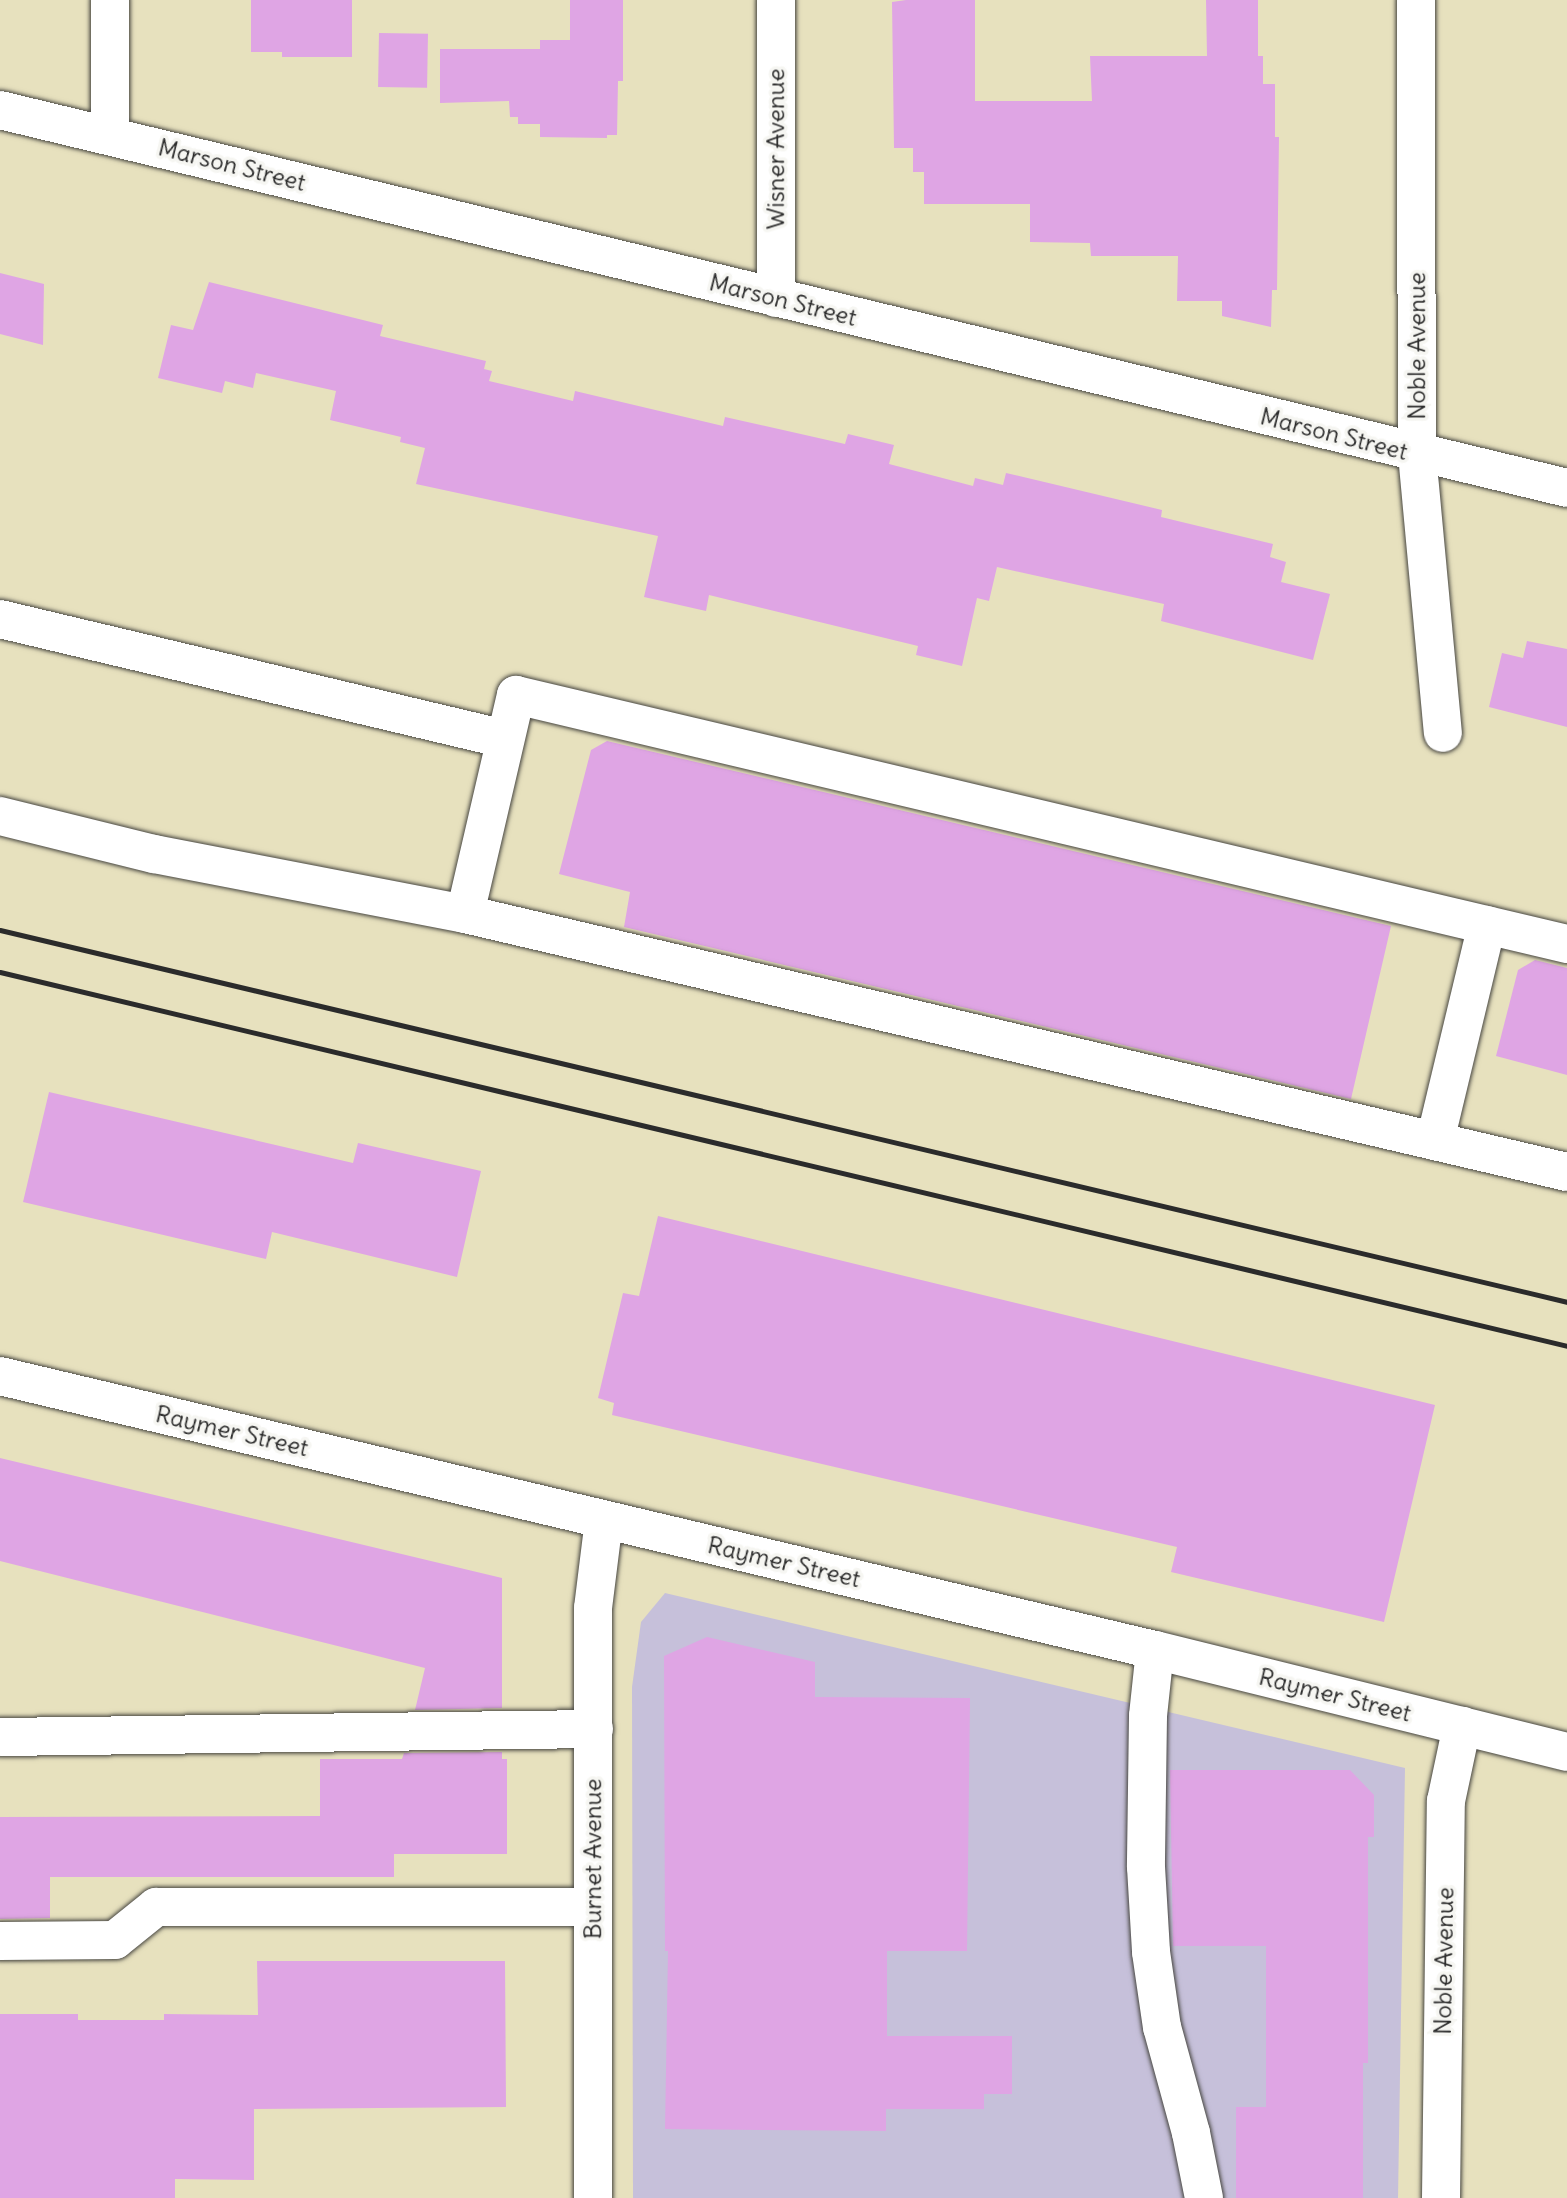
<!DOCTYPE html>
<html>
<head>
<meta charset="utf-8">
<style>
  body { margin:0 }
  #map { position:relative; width:1567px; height:2198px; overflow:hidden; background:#e7e1be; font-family:Delius,sans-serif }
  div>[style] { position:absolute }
  .industrial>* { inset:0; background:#c6c0da }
  .building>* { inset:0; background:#dfa5e4; transform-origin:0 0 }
  .roads { filter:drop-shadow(0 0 2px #474641) drop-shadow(0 0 2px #474641) }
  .minor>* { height:38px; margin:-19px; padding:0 19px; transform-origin:19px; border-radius:19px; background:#fff }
  .rail>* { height:5px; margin:-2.5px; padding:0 2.5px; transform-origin:2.5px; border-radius:2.5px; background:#2b2b2b }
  span { translate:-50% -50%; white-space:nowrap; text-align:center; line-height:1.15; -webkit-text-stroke:7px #f6f6f2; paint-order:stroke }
  .street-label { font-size:24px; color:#2b2b2b }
</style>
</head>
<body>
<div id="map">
  <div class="industrial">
    <i style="clip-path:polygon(665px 1593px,1405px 1768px,1398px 2198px,633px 2198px,632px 1687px,641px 1622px)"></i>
  </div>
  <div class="building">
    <i style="clip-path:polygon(251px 0,352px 0,352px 57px,282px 57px,282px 52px,251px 52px)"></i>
    <i style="clip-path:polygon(570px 0,623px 0,623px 81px,618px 81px,617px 135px,607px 135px,607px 138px,540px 137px,540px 124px,518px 124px,518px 117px,510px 117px,509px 101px,440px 103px,440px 49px,540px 49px,540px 40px,570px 40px)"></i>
    <i style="clip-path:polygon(906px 0,975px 0,975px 101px,1092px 101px,1090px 56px,1207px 56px,1206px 0,1258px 0,1258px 56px,1263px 56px,1263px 84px,1275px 84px,1275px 137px,1279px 137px,1277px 290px,1272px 290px,1271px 327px,1222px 316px,1222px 301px,1177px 301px,1178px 256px,1091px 256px,1090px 243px,1030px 242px,1030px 204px,924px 204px,924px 172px,913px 172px,913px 148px,894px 148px,892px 2px)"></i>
    <i style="left:379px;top:33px;width:49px;height:54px;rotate:1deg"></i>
    <i style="clip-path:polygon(0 273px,44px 284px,43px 345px,0 334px)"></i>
    <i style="clip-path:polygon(209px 282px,383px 325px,380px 336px,486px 361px,484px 369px,492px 371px,489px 381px,573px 401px,575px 391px,723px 426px,725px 417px,845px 444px,848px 434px,894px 445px,889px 464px,973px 486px,975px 478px,1003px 485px,1006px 473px,1162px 510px,1161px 517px,1273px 544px,1270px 557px,1286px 562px,1281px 582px,1330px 594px,1313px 660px,1161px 621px,1164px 604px,997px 567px,989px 601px,977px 598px,962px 666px,916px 655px,918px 646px,709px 595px,706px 611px,644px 597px,658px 536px,416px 484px,425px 448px,400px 442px,401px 437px,330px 420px,336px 391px,256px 373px,253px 388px,225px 381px,222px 393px,158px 378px,171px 325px,193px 330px)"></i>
    <i style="clip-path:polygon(1527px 641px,1567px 649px,1567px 727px,1489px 707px,1502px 653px,1523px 658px)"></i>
    <i style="clip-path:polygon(607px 741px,1391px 926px,1351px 1099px,624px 927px,630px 892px,559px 874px,591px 750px)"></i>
    <i style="clip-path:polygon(1535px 960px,1567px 968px,1567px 1075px,1496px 1056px,1518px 970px)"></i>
    <i style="clip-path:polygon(49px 1092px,353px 1163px,358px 1143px,481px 1171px,457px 1277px,272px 1232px,266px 1259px,23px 1202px)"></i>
    <i style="clip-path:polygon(658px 1216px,1435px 1405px,1384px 1622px,1171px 1572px,1177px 1547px,612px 1415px,614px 1403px,598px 1398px,623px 1293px,639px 1296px)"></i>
    <i style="clip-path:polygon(0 1458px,502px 1578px,502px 1708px,415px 1710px,425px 1668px,0 1561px)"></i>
    <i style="clip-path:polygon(707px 1637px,815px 1662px,815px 1697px,970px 1698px,967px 1951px,887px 1951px,887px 2036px,1012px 2036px,1012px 2094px,984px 2094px,984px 2109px,886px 2109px,886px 2131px,665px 2129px,668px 1951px,665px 1951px,664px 1656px)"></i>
    <i style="clip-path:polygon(502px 1752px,502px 1759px,507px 1759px,507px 1854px,394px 1854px,394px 1877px,50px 1877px,50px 1918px,0 1919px,0 1817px,320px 1816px,320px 1759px,402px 1759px,404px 1753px)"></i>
    <i style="clip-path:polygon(1170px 1770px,1350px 1770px,1374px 1795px,1374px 1837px,1368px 1837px,1368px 2063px,1363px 2063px,1363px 2198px,1236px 2198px,1236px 2107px,1266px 2107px,1266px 1946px,1173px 1946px)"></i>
    <i style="clip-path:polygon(257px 1961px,505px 1961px,506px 2107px,254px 2109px,254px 2180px,175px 2179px,175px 2198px,0 2198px,0 2014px,78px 2014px,78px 2020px,164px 2020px,164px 2014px,258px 2015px)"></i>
  </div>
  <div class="roads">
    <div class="minor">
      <i style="left:110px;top:0;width:136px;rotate:90deg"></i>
      <i style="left:776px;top:0;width:298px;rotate:90deg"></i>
      <i style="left:1416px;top:0;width:454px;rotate:89.9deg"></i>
      <i style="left:1417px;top:454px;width:280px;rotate:84.7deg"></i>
      <i style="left:0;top:110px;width:1612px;rotate:13.56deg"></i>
      <i style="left:0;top:619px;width:519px;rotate:13.37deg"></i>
      <i style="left:0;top:816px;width:159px;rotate:13.9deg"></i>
      <i style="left:154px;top:854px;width:317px;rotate:10.9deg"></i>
      <i style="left:465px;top:914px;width:1132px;rotate:13.18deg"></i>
      <i style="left:465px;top:914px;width:225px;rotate:-76.9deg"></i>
      <i style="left:516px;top:695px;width:1080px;rotate:13.33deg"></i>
      <i style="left:1435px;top:1141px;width:222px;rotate:-76.5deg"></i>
      <i style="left:0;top:1376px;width:1187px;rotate:13.35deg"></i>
      <i style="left:1155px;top:1650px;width:424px;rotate:13.9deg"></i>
      <i style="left:1155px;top:1650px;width:66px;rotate:96.1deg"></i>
      <i style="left:1148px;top:1716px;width:151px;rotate:90.8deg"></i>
      <i style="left:1146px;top:1867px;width:85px;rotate:86.6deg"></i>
      <i style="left:1151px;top:1952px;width:76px;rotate:81.7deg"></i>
      <i style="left:1162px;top:2027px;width:110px;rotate:74.7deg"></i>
      <i style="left:1191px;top:2133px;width:66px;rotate:78.7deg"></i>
      <i style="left:0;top:1737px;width:594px;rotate:-0.77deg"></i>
      <i style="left:0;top:1941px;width:115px;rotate:-0.5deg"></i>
      <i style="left:115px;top:1940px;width:53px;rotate:-38.8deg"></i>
      <i style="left:156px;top:1907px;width:437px"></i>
      <i style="left:593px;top:2198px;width:590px;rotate:-90deg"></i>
      <i style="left:593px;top:1608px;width:89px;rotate:-82.9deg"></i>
      <i style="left:1441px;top:2198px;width:397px;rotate:-89.3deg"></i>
      <i style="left:1446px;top:1801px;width:77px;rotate:-78deg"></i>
    </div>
  </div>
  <div class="rail">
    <i style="left:0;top:930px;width:1611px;rotate:13.35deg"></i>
    <i style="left:0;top:972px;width:1611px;rotate:13.42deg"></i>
  </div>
  <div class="street-label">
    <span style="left:776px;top:149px;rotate:-90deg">Wisner Avenue</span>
    <span style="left:232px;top:165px;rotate:14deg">Marson Street</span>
    <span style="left:783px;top:300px;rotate:14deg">Marson Street</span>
    <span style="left:1417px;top:346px;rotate:-90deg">Noble Avenue</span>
    <span style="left:1334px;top:434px;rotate:14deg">Marson Street</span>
    <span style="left:232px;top:1431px;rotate:13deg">Raymer Street</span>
    <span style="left:784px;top:1562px;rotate:13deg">Raymer Street</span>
    <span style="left:1335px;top:1695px;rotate:14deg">Raymer Street</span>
    <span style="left:593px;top:1859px;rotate:-90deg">Burnet Avenue</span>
    <span style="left:1444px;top:1961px;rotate:-89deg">Noble Avenue</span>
  </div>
</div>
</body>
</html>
